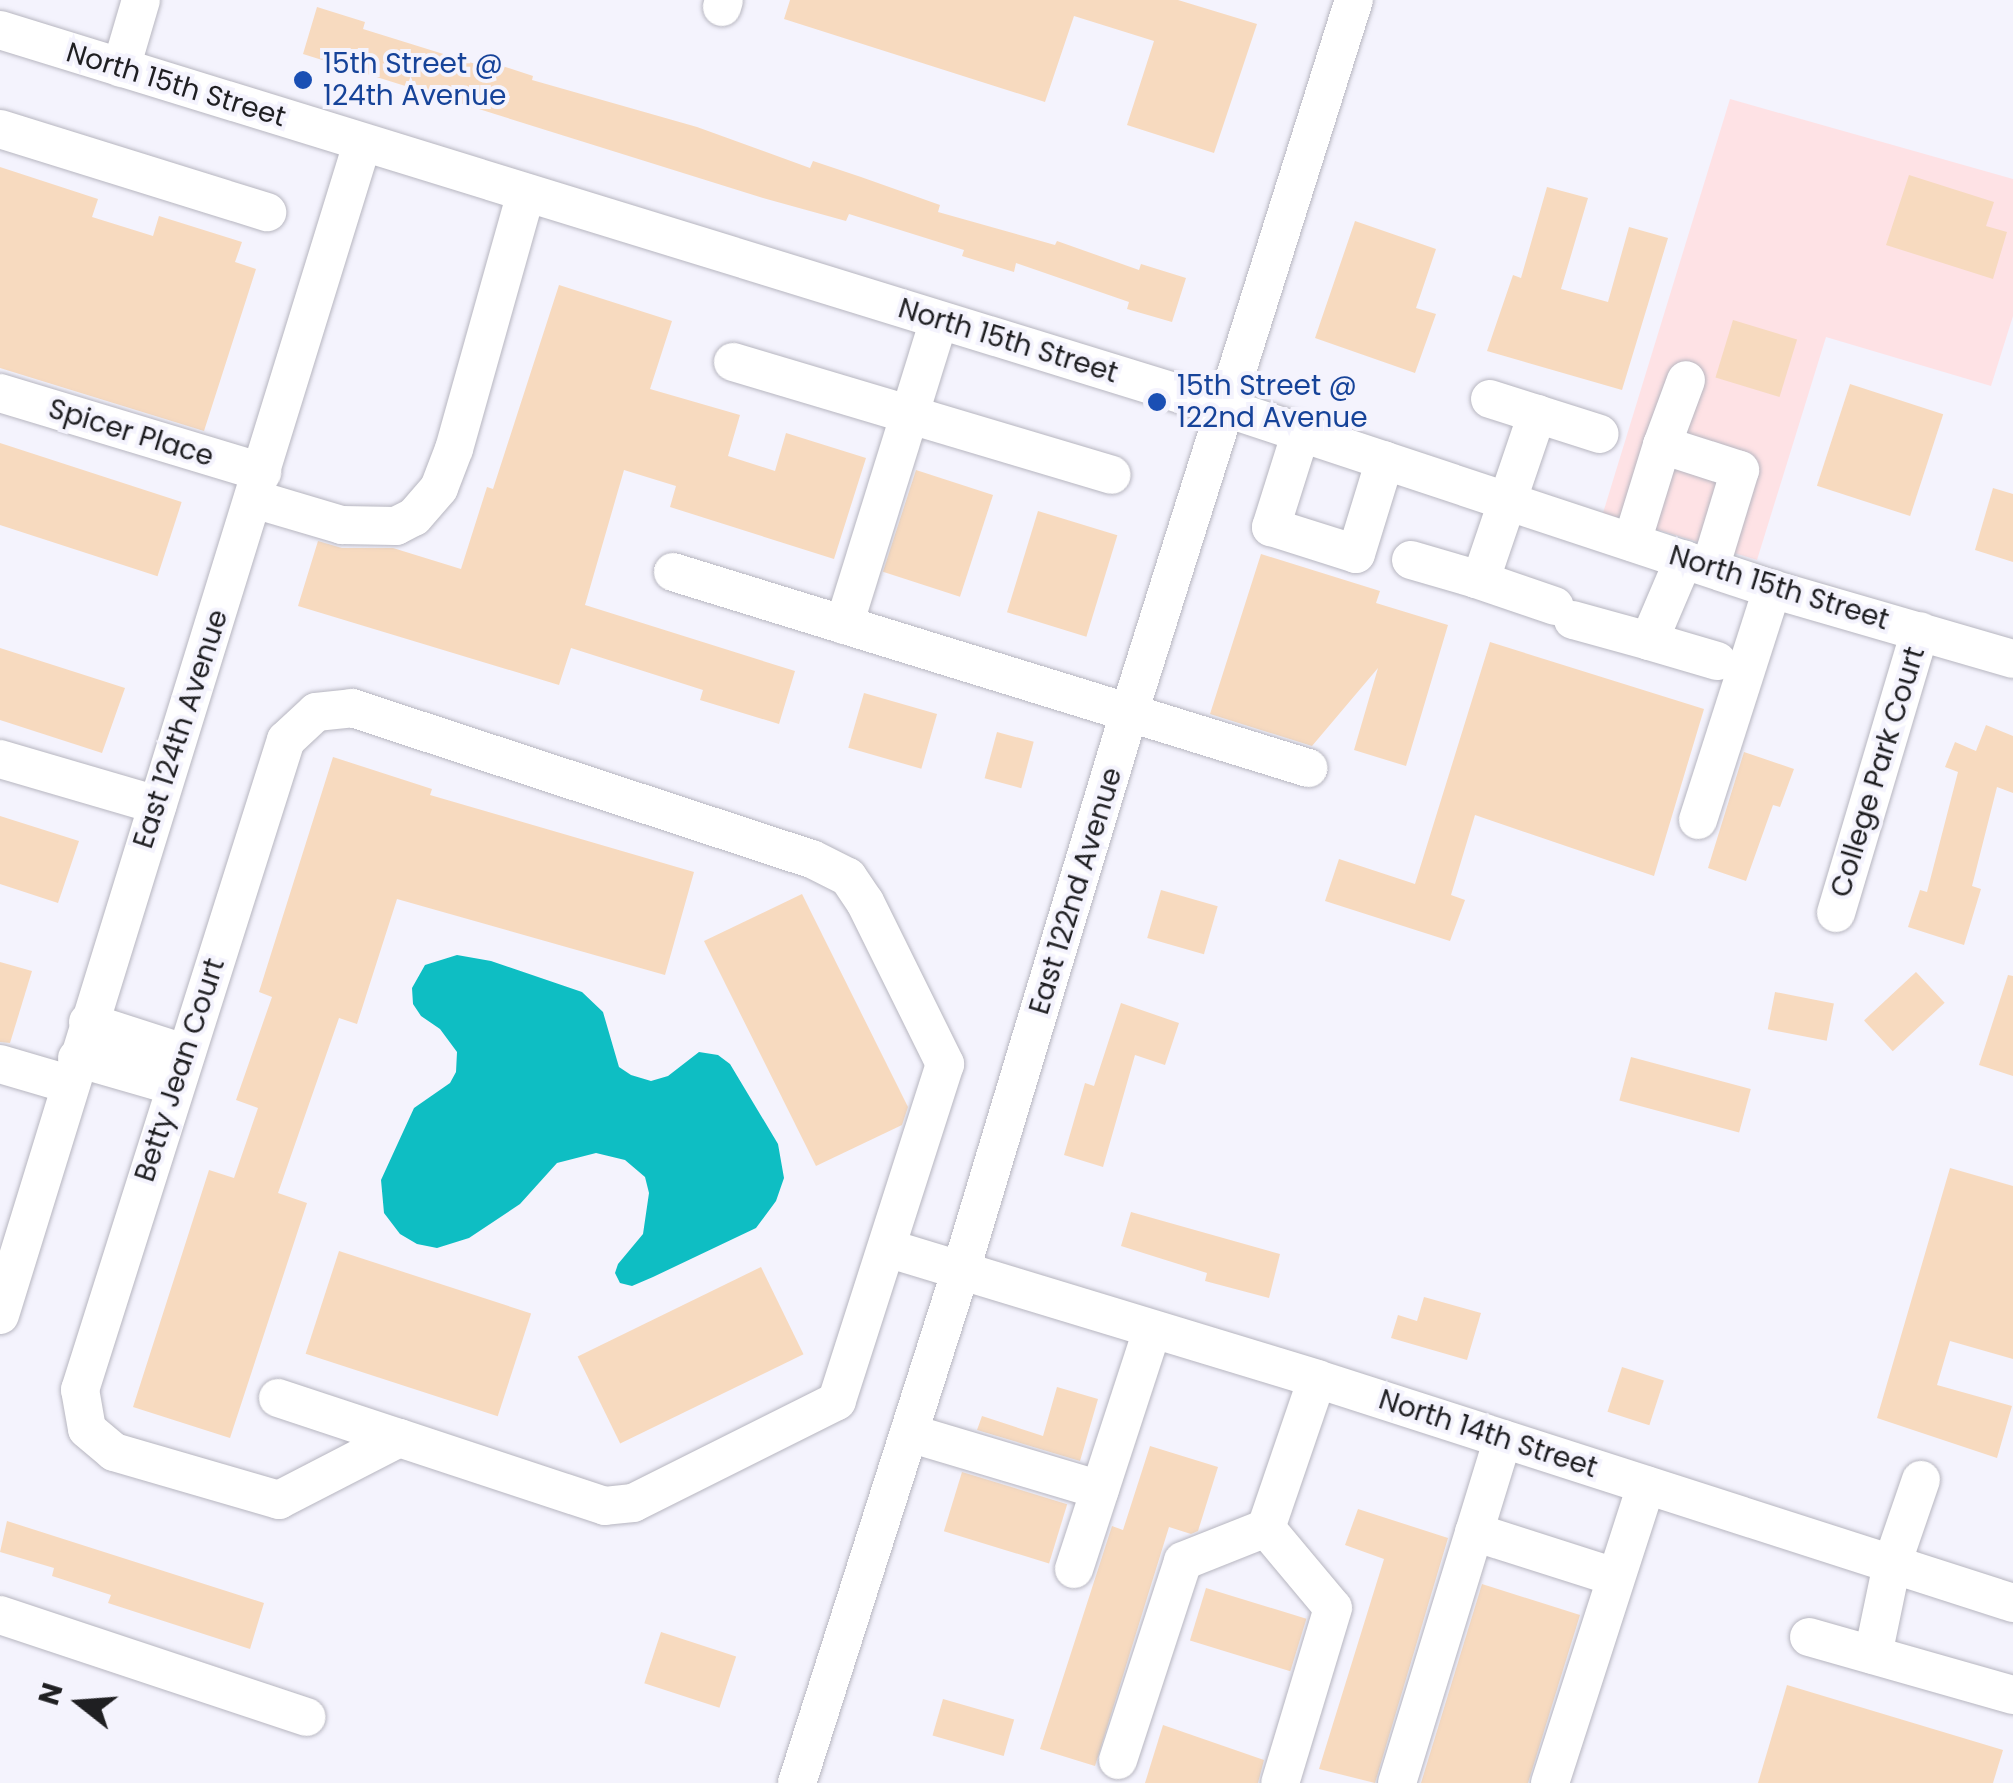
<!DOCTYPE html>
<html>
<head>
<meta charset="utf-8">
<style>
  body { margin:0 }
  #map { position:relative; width:2013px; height:1783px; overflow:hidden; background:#f4f3fd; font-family:Poppins,sans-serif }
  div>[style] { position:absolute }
  .commercial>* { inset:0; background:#fee2e5 }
  .water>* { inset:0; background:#0ebec3 }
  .building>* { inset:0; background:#f7dabf; transform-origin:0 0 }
  .roads { filter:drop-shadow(0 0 2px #b7b6c0) drop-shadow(0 0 2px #b7b6c0) }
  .minor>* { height:38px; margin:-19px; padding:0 19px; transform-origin:19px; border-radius:19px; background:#fff }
  .dots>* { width:28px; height:28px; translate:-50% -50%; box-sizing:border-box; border:5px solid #f4f3fd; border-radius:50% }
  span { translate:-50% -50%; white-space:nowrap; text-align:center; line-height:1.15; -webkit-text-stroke:8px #f4f3fd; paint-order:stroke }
  .transit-label { font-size:28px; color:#164399 }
  .left { translate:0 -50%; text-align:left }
  .street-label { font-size:28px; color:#1f1f22 }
  .north { position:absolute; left:30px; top:1653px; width:100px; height:100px; -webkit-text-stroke:8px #f4f3fd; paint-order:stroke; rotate:287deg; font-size:28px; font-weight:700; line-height:40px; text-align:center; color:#1f1f22 }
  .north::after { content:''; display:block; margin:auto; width:35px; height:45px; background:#1f1f22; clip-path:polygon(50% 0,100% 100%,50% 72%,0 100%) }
</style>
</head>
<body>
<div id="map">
  <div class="commercial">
    <i style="clip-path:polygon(1730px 99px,2013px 179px,2013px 316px,1991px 386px,1826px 337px,1757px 560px,1603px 513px)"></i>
  </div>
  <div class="water">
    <i style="clip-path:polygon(457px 955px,491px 961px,582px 992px,603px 1012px,619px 1067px,631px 1075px,651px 1081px,668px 1076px,699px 1052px,718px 1055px,730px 1064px,778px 1144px,784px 1178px,776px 1201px,756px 1228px,653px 1277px,632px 1286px,620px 1283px,615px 1273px,618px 1264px,643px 1234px,649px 1193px,645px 1177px,625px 1160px,596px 1153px,557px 1163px,520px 1204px,469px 1238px,437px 1248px,417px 1244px,400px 1234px,384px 1213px,381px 1180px,414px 1108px,450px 1083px,456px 1072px,457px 1052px,440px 1029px,421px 1016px,413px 1004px,412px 988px,425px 965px)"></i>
  </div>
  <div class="building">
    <i style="clip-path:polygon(790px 0,1178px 0,1257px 24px,1214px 153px,1127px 125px,1154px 41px,1074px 16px,1045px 102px,784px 19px)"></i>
    <i style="clip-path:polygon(317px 7px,365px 22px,363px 29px,482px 66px,484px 60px,533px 76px,532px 80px,697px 127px,810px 168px,813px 161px,861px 177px,940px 205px,938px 212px,1055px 245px,1057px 241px,1139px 270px,1141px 264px,1186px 278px,1172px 322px,1127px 309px,1129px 302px,1016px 263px,1014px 272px,962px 256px,964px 250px,849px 214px,846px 221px,763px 198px,303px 54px)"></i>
    <i style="clip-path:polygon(0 167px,98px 199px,92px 217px,153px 236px,159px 216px,242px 242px,235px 262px,256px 269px,204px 431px,0 368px)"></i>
    <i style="clip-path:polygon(1909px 175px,1994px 202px,1986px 226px,2007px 232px,1993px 279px,1886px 245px)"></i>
    <i style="clip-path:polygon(1547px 187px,1588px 198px,1561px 289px,1608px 302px,1629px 227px,1668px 238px,1622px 390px,1487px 351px,1513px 275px,1521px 278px)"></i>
    <i style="clip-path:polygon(1355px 221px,1436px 249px,1416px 308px,1436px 314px,1415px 373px,1315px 338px)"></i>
    <i style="clip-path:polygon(559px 285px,672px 321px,650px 389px,740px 415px,728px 456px,775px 471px,786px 433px,866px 458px,834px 559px,670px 507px,676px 486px,624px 470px,585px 605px,795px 671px,779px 724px,700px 700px,703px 690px,571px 648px,559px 685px,298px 606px,318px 541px,342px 548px,393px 548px,461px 569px,487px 487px,493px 489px)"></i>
    <i style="left:1733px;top:320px;width:67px;height:60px;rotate:17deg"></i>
    <i style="left:1850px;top:384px;width:98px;height:107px;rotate:18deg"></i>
    <i style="left:0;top:443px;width:191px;height:78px;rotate:18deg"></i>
    <i style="left:916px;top:470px;width:81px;height:107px;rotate:18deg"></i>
    <i style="clip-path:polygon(1993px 488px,2013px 494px,2013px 562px,1975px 550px)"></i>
    <i style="left:1038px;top:511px;width:83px;height:106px;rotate:17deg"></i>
    <i style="clip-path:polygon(1261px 554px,1380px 591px,1376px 603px,1448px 625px,1406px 766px,1354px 750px,1378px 668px,1312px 746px,1210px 714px)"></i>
    <i style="clip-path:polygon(1490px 642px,1704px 709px,1654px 876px,1475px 815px,1451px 895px,1465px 900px,1450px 941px,1325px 901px,1339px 859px,1415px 884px)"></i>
    <i style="clip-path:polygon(0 648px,125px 688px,102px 753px,0 720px)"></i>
    <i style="left:864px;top:693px;width:76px;height:57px;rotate:16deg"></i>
    <i style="clip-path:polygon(1986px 725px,2013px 736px,2013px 793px,1997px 787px,1972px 886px,1981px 889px,1964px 945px,1908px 927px,1920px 890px,1927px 892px,1958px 772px,1945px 767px,1955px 742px,1976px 751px)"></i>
    <i style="left:997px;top:732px;width:38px;height:48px;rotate:15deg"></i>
    <i style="clip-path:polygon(1744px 752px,1794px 769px,1780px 807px,1773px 805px,1746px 881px,1708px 868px)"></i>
    <i style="clip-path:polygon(333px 757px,432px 789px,430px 795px,694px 872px,665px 975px,397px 899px,357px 1024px,339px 1018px,278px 1193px,307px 1203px,230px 1438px,133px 1407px,209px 1170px,234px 1178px,258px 1108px,236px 1100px,272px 997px,259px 992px)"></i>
    <i style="clip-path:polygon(0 816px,79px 841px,58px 903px,0 884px)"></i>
    <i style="left:1161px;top:890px;width:59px;height:50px;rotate:16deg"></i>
    <i style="clip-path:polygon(802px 894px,908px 1107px,902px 1125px,816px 1166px,704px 941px)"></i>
    <i style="clip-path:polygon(0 962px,32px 971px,10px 1043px,0 1042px)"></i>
    <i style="left:1916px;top:972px;width:42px;height:71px;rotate:47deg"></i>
    <i style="clip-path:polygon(2008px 975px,2013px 976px,2013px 1076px,1979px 1065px)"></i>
    <i style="left:1775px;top:992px;width:60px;height:38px;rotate:11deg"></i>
    <i style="clip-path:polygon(1121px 1003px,1179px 1023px,1165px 1065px,1135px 1055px,1103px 1167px,1064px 1155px,1085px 1083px,1094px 1086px)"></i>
    <i style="left:1631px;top:1057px;width:124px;height:45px;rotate:15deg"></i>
    <i style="clip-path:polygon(1950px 1168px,2013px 1186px,2013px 1359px,1950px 1341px,1937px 1385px,2012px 1406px,1997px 1458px,1877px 1418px)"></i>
    <i style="clip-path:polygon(1131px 1212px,1280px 1254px,1269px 1298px,1205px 1281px,1207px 1273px,1121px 1246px)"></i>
    <i style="left:339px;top:1251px;width:202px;height:108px;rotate:18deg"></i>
    <i style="left:761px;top:1267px;width:97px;height:204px;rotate:64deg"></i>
    <i style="clip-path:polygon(1424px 1297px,1481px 1313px,1467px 1360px,1391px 1338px,1398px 1315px,1417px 1321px)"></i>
    <i style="left:1622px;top:1367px;width:44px;height:47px;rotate:18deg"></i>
    <i style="clip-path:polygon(1057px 1387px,1098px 1399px,1080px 1461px,977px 1430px,982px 1416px,1043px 1436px)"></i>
    <i style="clip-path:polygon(1150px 1446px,1218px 1467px,1198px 1531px,1191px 1534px,1169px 1527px,1095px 1766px,1040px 1749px,1112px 1526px,1123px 1530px)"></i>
    <i style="left:962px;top:1472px;width:110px;height:62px;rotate:17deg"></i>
    <i style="clip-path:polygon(1358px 1509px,1448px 1538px,1375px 1783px,1319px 1769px,1384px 1559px,1345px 1545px)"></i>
    <i style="clip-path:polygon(7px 1521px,264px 1603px,250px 1649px,108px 1603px,111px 1595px,52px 1576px,54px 1568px,0 1552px)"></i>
    <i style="clip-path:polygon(1482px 1584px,1580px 1615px,1528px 1783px,1421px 1783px)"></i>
    <i style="left:1206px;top:1588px;width:105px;height:55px;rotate:17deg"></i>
    <i style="left:661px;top:1632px;width:79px;height:54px;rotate:18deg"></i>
    <i style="clip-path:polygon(1787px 1685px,2003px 1750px,1993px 1783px,1758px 1783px)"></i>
    <i style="left:943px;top:1699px;width:74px;height:38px;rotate:16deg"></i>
    <i style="clip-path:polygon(1163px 1725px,1264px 1760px,1258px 1783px,1145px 1783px)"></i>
  </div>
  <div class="roads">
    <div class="minor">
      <i style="left:722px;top:7px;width:7px;rotate:-74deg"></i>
      <i style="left:0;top:30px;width:1286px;rotate:17.14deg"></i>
      <i style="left:1229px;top:409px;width:572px;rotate:18.34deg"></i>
      <i style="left:1772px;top:589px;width:251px;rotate:16.2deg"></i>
      <i style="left:121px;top:68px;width:71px;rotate:-73.6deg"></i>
      <i style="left:0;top:129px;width:280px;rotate:17.3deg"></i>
      <i style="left:733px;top:362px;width:395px;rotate:16.6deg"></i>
      <i style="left:0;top:393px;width:274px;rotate:16.8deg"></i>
      <i style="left:1490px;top:399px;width:115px;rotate:17.7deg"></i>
      <i style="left:1301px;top:432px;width:100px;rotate:107.5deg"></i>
      <i style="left:1271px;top:527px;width:89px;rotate:17.6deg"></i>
      <i style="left:1356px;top:554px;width:98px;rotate:-72.9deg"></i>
      <i style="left:1662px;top:445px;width:69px;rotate:-69.7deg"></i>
      <i style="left:254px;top:499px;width:92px;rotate:16.5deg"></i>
      <i style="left:342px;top:525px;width:54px;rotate:1.1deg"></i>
      <i style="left:396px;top:526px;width:20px;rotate:-27deg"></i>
      <i style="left:414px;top:517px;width:38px;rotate:-49deg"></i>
      <i style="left:439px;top:488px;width:42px;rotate:-69deg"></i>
      <i style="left:454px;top:449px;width:266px;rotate:-74.3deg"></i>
      <i style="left:1632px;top:542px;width:102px;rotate:-72.8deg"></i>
      <i style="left:1662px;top:445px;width:82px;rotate:17.8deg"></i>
      <i style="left:1740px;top:470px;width:102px;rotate:107deg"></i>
      <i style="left:1411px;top:560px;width:68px;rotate:16.3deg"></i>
      <i style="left:1476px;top:579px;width:15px;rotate:-53deg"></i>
      <i style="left:1485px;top:567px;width:162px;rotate:-71.2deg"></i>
      <i style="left:673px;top:572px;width:665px;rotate:17.15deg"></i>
      <i style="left:1476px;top:579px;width:83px;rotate:18.9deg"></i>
      <i style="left:1573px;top:620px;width:79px;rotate:15.4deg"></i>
      <i style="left:1649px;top:641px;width:89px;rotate:-66.9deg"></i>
      <i style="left:844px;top:625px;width:319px;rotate:-72.7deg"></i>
      <i style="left:1649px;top:641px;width:71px;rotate:16.4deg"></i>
      <i style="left:352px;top:708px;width:484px;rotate:18.2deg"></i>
      <i style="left:812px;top:859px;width:40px;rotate:26.6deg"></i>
      <i style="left:848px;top:877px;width:30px;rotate:56deg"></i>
      <i style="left:865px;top:902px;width:181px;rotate:63.7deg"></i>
      <i style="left:945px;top:1064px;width:354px;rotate:107.8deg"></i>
      <i style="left:837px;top:1401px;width:228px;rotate:153.4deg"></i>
      <i style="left:633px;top:1503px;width:28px;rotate:174deg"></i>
      <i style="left:605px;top:1506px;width:217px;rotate:-161.7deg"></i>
      <i style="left:399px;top:1438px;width:135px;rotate:152.7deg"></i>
      <i style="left:279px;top:1500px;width:172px;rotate:-163.8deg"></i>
      <i style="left:114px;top:1452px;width:35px;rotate:-140deg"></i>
      <i style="left:87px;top:1429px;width:40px;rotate:-100deg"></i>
      <i style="left:80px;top:1390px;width:682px;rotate:-72.42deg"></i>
      <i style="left:286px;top:740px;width:41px;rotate:-43deg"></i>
      <i style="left:316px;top:712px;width:36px;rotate:-6deg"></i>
      <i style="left:0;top:759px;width:164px;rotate:16.3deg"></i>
      <i style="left:1698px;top:820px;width:243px;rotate:-72.2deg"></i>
      <i style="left:1836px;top:913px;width:294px;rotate:-73.4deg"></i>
      <i style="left:88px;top:1022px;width:101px;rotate:17.9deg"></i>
      <i style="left:77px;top:1058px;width:101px;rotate:16.1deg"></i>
      <i style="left:0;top:1064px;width:71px;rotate:16.4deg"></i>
      <i style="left:887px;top:1248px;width:450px;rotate:16.9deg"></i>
      <i style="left:1317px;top:1379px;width:731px;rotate:17.84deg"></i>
      <i style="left:0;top:1315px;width:1226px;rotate:-72.82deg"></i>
      <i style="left:278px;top:1398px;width:127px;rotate:18.3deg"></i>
      <i style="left:909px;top:1433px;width:199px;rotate:16.6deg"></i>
      <i style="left:1266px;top:1528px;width:104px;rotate:50.1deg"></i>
      <i style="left:1333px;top:1608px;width:183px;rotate:106.8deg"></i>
      <i style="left:1474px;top:1532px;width:148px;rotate:17.7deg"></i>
      <i style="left:1074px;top:1569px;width:251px;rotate:-71.9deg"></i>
      <i style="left:0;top:1615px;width:323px;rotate:18.4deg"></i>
      <i style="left:1809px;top:1637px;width:212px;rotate:15.9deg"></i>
      <i style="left:1873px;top:1655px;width:93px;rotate:-78.2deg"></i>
      <i style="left:1892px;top:1564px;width:89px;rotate:-71deg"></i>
      <i style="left:1118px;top:1760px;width:209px;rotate:-71.9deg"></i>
      <i style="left:1183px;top:1561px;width:89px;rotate:-21.7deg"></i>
      <i style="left:1266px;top:1528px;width:157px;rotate:-71.1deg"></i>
      <i style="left:797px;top:1783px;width:535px;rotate:-72.28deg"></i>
      <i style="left:960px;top:1273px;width:585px;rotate:-73.21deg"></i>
      <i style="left:1129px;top:713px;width:748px;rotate:-72.49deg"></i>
      <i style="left:1397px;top:1783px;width:360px;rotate:-72.9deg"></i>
      <i style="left:1550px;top:1783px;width:313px;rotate:-72.1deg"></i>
    </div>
  </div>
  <div class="dots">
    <i style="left:303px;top:80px;background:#1a4fb4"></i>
    <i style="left:1157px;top:402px;background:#1a4fb4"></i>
  </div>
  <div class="transit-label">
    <span class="left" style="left:323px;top:80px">15th Street @<br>124th Avenue</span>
    <span class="left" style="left:1177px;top:402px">15th Street @<br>122nd Avenue</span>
  </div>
  <div class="street-label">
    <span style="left:176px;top:85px;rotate:17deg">North 15th Street</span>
    <span style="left:1008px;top:341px;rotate:17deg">North 15th Street</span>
    <span style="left:131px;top:433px;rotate:17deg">Spicer Place</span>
    <span style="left:1779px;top:588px;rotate:17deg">North 15th Street</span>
    <span style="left:181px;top:729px;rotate:-72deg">East 124th Avenue</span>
    <span style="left:1878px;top:772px;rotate:-73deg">College Park Court</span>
    <span style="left:1076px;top:891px;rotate:-73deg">East 122nd Avenue</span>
    <span style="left:180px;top:1070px;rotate:-72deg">Betty Jean Court</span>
    <span style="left:1488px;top:1434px;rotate:18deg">North 14th Street</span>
  </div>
  <div class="north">N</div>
</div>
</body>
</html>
